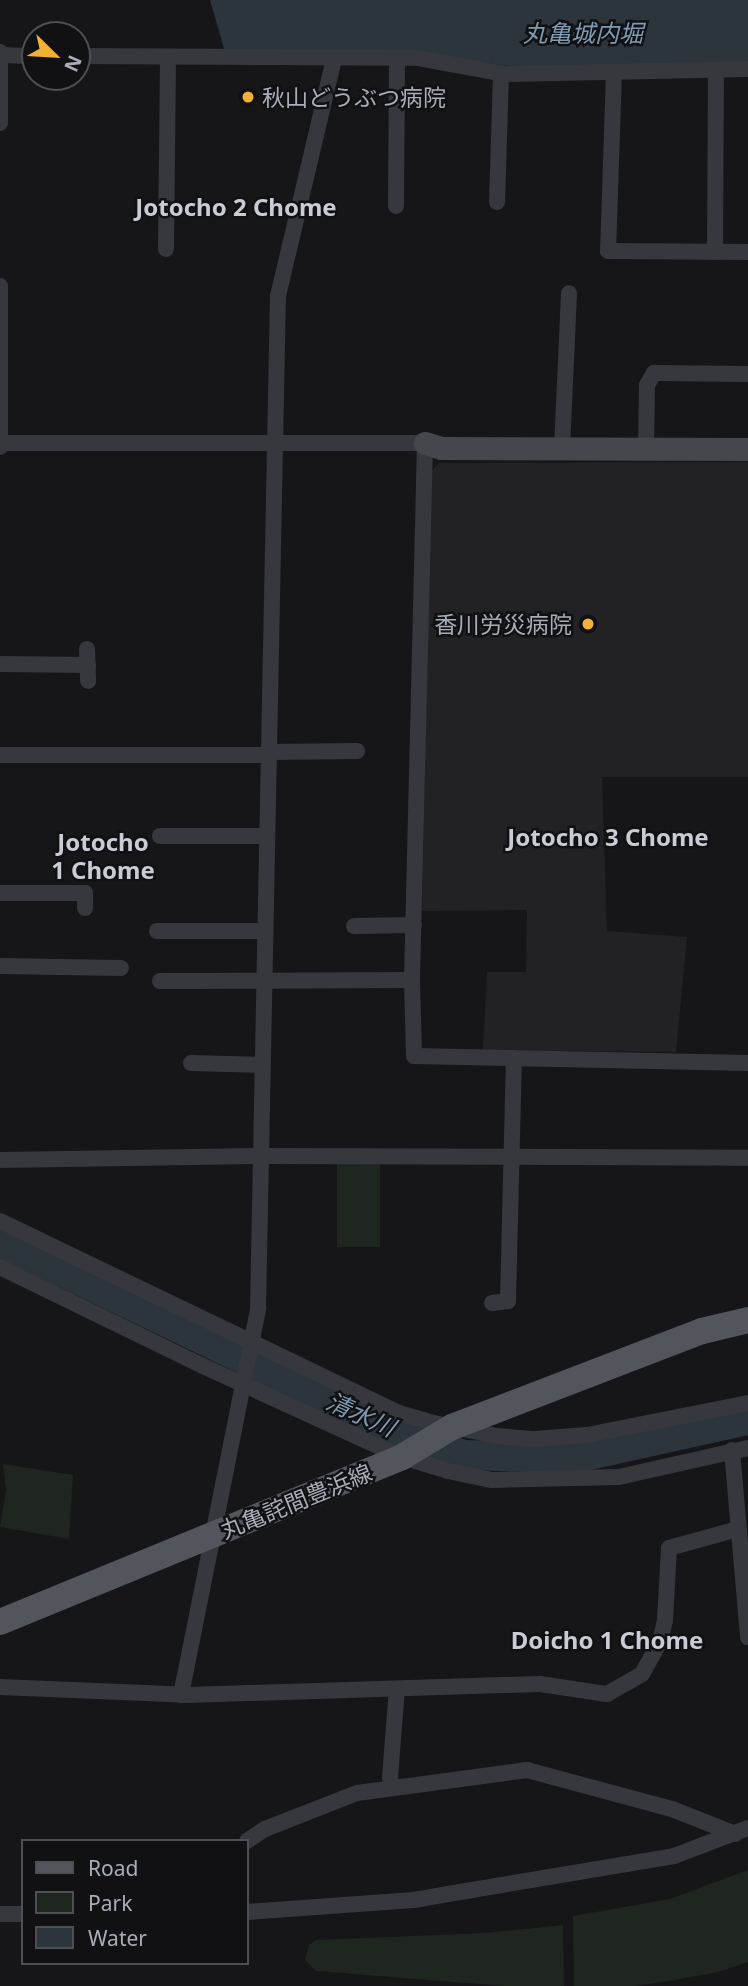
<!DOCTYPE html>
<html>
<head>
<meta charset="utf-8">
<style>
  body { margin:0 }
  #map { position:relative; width:748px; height:1986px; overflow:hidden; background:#161618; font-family:"Noto Sans","Noto Sans JP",sans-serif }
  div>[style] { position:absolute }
  .built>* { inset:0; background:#222225 }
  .green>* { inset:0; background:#1e261f; transform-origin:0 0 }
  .water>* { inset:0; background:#2c353c }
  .river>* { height:30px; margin:-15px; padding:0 15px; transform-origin:15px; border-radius:15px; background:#2c353c }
  .street>* { height:16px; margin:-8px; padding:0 8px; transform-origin:8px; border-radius:8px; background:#37383d }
  .secondary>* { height:23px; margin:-11.5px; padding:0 11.5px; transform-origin:11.5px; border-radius:11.5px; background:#45474d }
  .primary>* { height:26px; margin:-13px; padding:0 13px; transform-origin:13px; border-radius:13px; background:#53555c }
  .dots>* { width:19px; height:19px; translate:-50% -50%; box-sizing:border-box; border:4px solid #111113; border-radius:50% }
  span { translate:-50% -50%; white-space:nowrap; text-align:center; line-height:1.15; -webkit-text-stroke:5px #111113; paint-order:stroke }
  .poi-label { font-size:23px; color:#a8adb8 }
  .left { translate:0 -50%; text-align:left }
  .right { translate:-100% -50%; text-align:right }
  .street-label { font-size:23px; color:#a8adb8 }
  .water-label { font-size:24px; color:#7f9bb3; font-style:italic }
  .neighbourhood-label { font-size:24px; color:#c9ccd4; font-weight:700 }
  .legend { position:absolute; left:21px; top:1839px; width:228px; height:126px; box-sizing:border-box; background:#111113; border:2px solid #4d4f55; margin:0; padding:9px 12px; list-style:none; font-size:21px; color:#a8adb8 }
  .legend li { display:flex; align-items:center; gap:14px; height:35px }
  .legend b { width:35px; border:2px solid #4d4f55 }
  .north { position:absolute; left:21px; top:21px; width:70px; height:70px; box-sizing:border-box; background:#111113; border:2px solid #4d4f55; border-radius:50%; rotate:114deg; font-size:19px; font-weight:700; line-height:28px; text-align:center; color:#a8adb8 }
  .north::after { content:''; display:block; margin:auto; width:24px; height:32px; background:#f2b134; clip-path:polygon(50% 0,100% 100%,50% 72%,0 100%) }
</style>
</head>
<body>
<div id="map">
  <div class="built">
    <i style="clip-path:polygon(748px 462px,748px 777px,602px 777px,607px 931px,687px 937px,676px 1052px,483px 1050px,487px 972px,526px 972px,527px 910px,422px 911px,431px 472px,439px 463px)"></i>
  </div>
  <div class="green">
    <i style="left:337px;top:1162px;width:43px;height:85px"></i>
    <i style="clip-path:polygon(3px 1464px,73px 1475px,69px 1539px,0 1527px,6px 1490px)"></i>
    <i style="clip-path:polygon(748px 1870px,748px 1962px,718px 1972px,675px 1980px,635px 1986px,574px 1986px,573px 1916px,670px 1899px)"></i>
    <i style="clip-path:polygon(563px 1925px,564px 1986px,504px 1986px,316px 1971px,305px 1960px,309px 1945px,316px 1940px,485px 1933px)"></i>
  </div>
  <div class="water">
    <i style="clip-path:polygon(210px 0,748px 0,748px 63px,522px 68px,423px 54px,225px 52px)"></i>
  </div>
  <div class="river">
    <i style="left:0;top:1242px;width:423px;rotate:25.7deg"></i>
    <i style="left:381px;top:1425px;width:88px;rotate:19.9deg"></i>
    <i style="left:464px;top:1455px;width:111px;rotate:1.5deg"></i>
    <i style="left:575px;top:1458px;width:177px;rotate:-12.4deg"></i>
  </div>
  <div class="street">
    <i style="left:0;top:52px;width:71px;rotate:90deg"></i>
    <i style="left:1px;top:55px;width:34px;rotate:2deg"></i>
    <i style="left:77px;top:56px;width:340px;rotate:0.3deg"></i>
    <i style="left:417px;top:58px;width:89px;rotate:10.3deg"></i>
    <i style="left:505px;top:74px;width:243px;rotate:-1.2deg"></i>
    <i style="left:614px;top:72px;width:179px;rotate:91.9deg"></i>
    <i style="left:608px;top:251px;width:140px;rotate:0.4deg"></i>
    <i style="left:497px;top:202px;width:129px;rotate:-88.2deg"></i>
    <i style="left:396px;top:206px;width:147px;rotate:-89.6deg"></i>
    <i style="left:166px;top:249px;width:191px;rotate:-89.4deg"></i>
    <i style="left:715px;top:252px;width:182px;rotate:-89.7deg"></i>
    <i style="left:0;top:286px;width:161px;rotate:90deg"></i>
    <i style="left:0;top:443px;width:425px"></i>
    <i style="left:425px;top:443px;width:537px;rotate:91.39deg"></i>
    <i style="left:412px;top:980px;width:76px;rotate:88.5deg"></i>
    <i style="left:414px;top:1056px;width:334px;rotate:1.2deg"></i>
    <i style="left:562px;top:448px;width:155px;rotate:-87.4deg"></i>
    <i style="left:646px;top:450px;width:65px;rotate:-89.1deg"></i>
    <i style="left:647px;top:385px;width:14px;rotate:-60deg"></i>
    <i style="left:654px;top:373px;width:94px;rotate:0.6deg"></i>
    <i style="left:87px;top:649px;width:32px;rotate:88deg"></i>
    <i style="left:0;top:664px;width:88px;rotate:0.7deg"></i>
    <i style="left:268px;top:752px;width:89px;rotate:-0.6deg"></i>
    <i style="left:0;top:755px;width:268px"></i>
    <i style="left:160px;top:836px;width:106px"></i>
    <i style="left:0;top:893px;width:85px"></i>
    <i style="left:85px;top:893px;width:15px;rotate:90deg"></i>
    <i style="left:354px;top:926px;width:60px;rotate:-1deg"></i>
    <i style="left:157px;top:931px;width:107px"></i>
    <i style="left:0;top:966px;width:121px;rotate:0.9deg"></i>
    <i style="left:160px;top:981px;width:252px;rotate:-0.2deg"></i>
    <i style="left:191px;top:1063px;width:70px;rotate:1.6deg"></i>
    <i style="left:0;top:1160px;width:260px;rotate:-0.9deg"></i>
    <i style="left:260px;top:1156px;width:488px;rotate:0.2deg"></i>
    <i style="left:0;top:1221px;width:443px;rotate:25.7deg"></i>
    <i style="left:399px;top:1413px;width:36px;rotate:16deg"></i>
    <i style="left:434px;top:1423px;width:64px;rotate:11.7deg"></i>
    <i style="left:497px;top:1436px;width:38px;rotate:5deg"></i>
    <i style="left:535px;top:1439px;width:52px;rotate:-4.4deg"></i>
    <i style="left:587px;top:1435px;width:164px;rotate:-11.2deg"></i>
    <i style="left:0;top:1267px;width:226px;rotate:26deg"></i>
    <i style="left:203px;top:1366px;width:219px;rotate:24.6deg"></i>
    <i style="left:402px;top:1457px;width:48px;rotate:16.9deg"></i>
    <i style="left:448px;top:1471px;width:45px;rotate:11.6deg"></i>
    <i style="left:492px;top:1480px;width:127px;rotate:-1.4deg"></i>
    <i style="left:619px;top:1477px;width:132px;rotate:-12.7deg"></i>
    <i style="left:492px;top:1303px;width:16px;rotate:-7deg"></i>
    <i style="left:508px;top:1301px;width:243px;rotate:-88.6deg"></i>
    <i style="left:732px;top:1450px;width:188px;rotate:85.1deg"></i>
    <i style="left:0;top:1687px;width:187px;rotate:2.4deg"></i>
    <i style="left:187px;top:1695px;width:353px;rotate:-1.8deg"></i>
    <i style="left:540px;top:1684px;width:68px;rotate:8.5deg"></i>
    <i style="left:607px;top:1694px;width:40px;rotate:-29.7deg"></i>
    <i style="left:642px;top:1674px;width:37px;rotate:-61deg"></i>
    <i style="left:660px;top:1642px;width:23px;rotate:-77deg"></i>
    <i style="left:665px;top:1620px;width:72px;rotate:-86.8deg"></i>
    <i style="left:669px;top:1548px;width:72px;rotate:-15.4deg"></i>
    <i style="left:181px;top:1695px;width:395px;rotate:-78.7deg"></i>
    <i style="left:258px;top:1308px;width:1012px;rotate:-88.87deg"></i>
    <i style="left:278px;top:296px;width:243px;rotate:-76.7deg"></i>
    <i style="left:392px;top:1788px;width:11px;rotate:-100deg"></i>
    <i style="left:390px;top:1777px;width:88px;rotate:-85.5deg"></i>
    <i style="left:247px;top:1841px;width:22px;rotate:-34deg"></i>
    <i style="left:265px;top:1829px;width:99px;rotate:-21.4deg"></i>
    <i style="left:357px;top:1793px;width:172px;rotate:-7.7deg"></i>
    <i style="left:527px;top:1770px;width:150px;rotate:15.1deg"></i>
    <i style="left:672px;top:1809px;width:68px;rotate:21.6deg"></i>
    <i style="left:247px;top:1912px;width:167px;rotate:-4.1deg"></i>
    <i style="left:414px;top:1900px;width:47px;rotate:-9.9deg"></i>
    <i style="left:460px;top:1892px;width:217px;rotate:-9.5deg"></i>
    <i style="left:674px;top:1856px;width:79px;rotate:-20.7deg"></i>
    <i style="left:0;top:1914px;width:23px"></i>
  </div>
  <div class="secondary">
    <i style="left:425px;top:443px;width:17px;rotate:17deg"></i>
    <i style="left:441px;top:448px;width:307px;rotate:0.2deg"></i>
  </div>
  <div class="primary">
    <i style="left:0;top:1622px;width:435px;rotate:-22.3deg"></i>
    <i style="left:402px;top:1457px;width:58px;rotate:-31deg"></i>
    <i style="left:452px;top:1427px;width:268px;rotate:-21deg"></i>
    <i style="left:702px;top:1331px;width:47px;rotate:-13.4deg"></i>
  </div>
  <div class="dots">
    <i style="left:248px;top:97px;background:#f2b134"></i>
    <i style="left:588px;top:624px;background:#f2b134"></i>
  </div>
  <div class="poi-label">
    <span class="left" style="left:262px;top:97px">秋山どうぶつ病院</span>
    <span class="right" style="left:572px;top:624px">香川労災病院</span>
  </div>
  <div class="street-label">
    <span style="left:296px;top:1501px;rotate:-22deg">丸亀詫間豊浜線</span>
  </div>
  <div class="water-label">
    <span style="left:583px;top:33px">丸亀城内堀</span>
    <span style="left:361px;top:1414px;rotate:24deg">清水川</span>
  </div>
  <div class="neighbourhood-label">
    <span style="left:236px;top:207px">Jotocho 2 Chome</span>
    <span style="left:608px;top:837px">Jotocho 3 Chome</span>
    <span style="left:103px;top:856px">Jotocho<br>1 Chome</span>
    <span style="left:607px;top:1640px">Doicho 1 Chome</span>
  </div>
  <ul class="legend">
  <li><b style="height:9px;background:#53555c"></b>Road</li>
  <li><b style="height:19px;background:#1e261f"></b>Park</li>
  <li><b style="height:19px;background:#2c353c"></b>Water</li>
  </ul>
  <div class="north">N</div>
</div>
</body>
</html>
